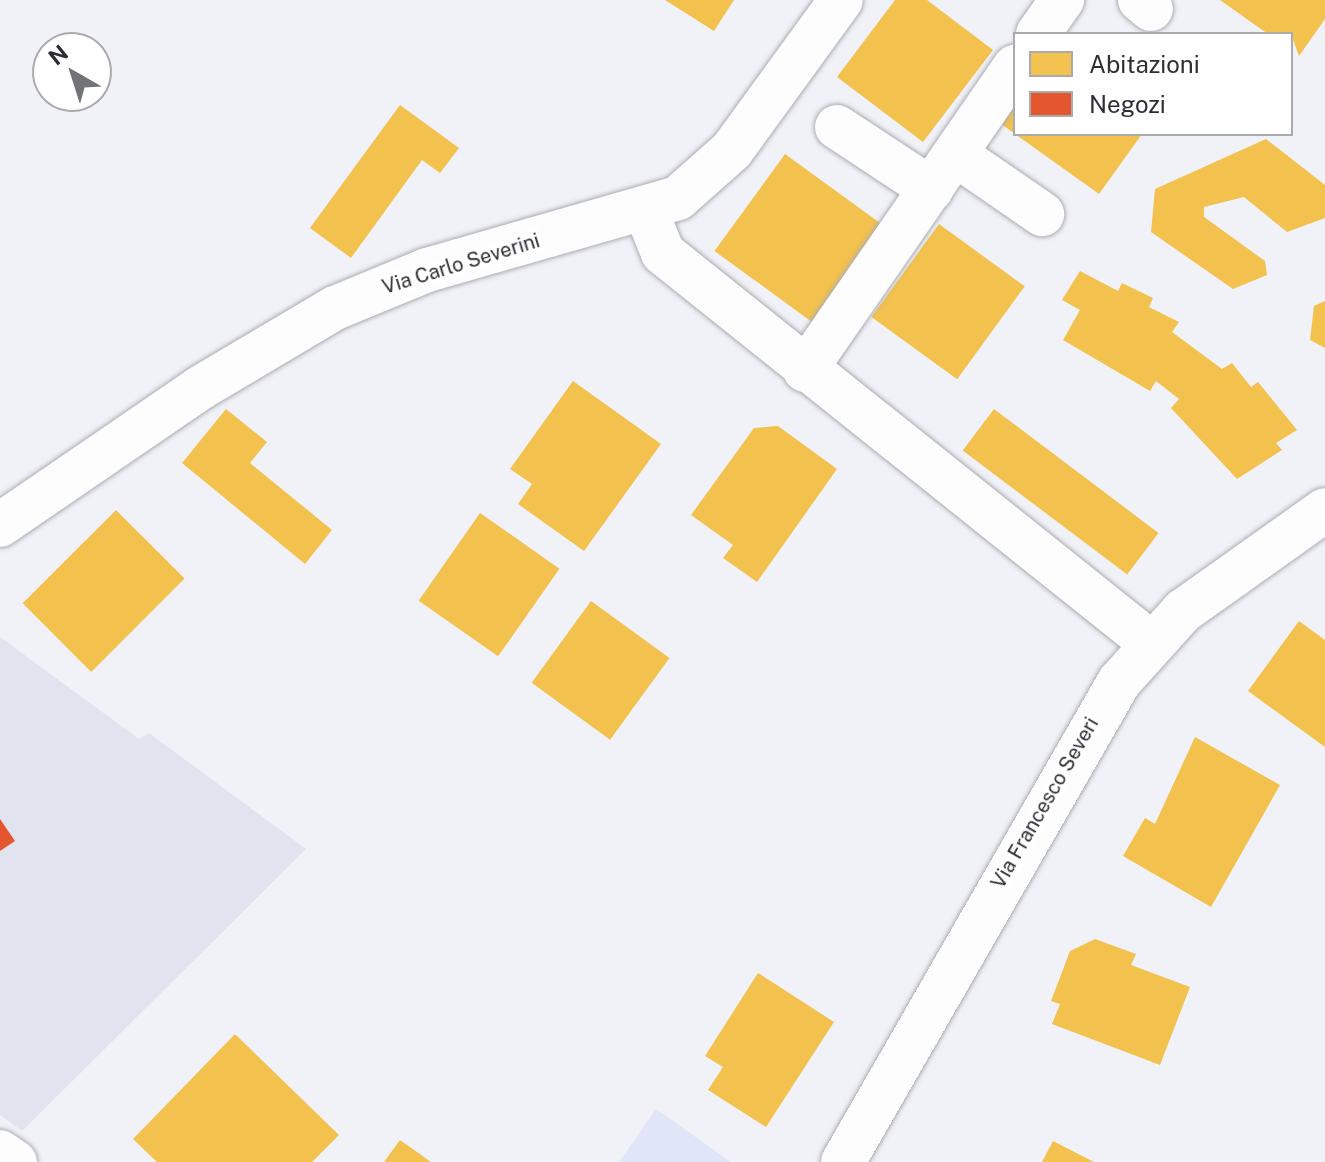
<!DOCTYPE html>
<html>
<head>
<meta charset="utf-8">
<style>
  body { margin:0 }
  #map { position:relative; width:1325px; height:1162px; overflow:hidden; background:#f1f2f8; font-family:"Public Sans",sans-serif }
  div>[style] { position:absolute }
  .built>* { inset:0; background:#e1e3ef }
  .green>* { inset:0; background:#e0e5f8 }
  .homes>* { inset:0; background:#f2c14e; transform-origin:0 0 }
  .shops>* { inset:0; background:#e4572e }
  .roads { filter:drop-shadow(0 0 2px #acadb2) drop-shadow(0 0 2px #acadb2) }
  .street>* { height:44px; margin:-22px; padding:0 22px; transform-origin:22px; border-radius:22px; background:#fdfdfe }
  .secondary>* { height:44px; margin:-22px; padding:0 22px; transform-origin:22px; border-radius:22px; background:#fdfdfe }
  span { translate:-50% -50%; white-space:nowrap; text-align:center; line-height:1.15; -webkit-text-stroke:8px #fff; paint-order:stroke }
  .street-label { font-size:20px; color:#2d2e32 }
  .legend { position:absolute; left:1013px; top:32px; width:280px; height:104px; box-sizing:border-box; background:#fff; border:2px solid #ababad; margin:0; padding:10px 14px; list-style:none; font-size:24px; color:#2d2e32 }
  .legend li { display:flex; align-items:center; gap:16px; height:40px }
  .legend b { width:40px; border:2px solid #ababad }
  .north { position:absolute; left:32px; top:32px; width:80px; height:80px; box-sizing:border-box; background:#fff; border:2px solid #ababad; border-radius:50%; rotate:321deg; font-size:22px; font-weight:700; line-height:32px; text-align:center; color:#2d2e32 }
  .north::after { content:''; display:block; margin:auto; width:28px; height:36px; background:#727377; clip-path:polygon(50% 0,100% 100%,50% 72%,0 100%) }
</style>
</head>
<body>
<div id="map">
  <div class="built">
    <i style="clip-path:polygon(0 637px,139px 739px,149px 733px,306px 849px,22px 1131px,0 1115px)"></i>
  </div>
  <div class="green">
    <i style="clip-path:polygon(656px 1109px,731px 1162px,619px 1162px)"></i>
  </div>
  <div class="homes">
    <i style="clip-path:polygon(665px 0,734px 0,714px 31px)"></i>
    <i style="clip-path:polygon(895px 0,927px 0,993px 50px,923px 142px,837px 77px)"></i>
    <i style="clip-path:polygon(1220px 0,1325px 0,1325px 19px,1299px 56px,1291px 34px,1268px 34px)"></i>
    <i style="clip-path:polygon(1015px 103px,1015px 134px,1000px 123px)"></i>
    <i style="clip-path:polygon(400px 105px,459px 148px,440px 173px,422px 160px,351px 258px,310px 228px)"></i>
    <i style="clip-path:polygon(1015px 134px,1142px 134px,1099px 194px)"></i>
    <i style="clip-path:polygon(1266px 139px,1325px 185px,1325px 218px,1287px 232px,1244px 197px,1204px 207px,1204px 217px,1265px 261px,1267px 275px,1233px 289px,1151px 232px,1155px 189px)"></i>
    <i style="left:785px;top:154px;width:123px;height:120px;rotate:36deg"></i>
    <i style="left:939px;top:224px;width:106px;height:115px;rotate:36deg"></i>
    <i style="clip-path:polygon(1080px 271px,1118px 291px,1122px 283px,1153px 298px,1149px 307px,1179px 322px,1172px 332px,1222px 369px,1232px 363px,1251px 387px,1258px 382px,1297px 430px,1276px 443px,1282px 450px,1237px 479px,1171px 408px,1179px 399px,1156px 381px,1150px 391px,1063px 340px,1080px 310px,1062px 300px)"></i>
    <i style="clip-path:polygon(1325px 301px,1325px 348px,1310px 340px,1314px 306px)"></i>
    <i style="clip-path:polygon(573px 381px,661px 444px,584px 551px,518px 504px,532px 484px,510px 469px)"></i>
    <i style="clip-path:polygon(226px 409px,267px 442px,250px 463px,332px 530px,305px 564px,182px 463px)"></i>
    <i style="left:994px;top:409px;width:206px;height:52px;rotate:37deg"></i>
    <i style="clip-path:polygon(778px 426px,837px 469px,757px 582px,723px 558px,733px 545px,691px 515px,754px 428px)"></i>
    <i style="left:116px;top:510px;width:97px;height:132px;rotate:45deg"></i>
    <i style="left:480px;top:513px;width:97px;height:107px;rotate:35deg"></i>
    <i style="left:591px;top:601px;width:97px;height:101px;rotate:36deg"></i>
    <i style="clip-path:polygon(1299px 621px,1325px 640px,1325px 747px,1248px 691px)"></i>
    <i style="clip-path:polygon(1195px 737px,1280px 785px,1211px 907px,1123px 856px,1145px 818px,1155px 824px)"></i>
    <i style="clip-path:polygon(1095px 939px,1136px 954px,1131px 965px,1190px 987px,1160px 1065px,1052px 1024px,1060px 1004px,1051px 1001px,1070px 951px)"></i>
    <i style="clip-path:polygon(758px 973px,834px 1022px,766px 1127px,708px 1090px,723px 1067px,705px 1056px)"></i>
    <i style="clip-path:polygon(235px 1034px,339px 1135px,312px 1162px,157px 1162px,133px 1139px)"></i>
    <i style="clip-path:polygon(400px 1140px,431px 1162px,384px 1162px)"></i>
    <i style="clip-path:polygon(1053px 1141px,1094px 1162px,1042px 1162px)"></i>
  </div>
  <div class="shops">
    <i style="clip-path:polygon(0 819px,15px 841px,0 851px)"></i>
  </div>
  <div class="roads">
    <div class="street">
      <i style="left:1140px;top:0;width:14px;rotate:39deg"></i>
      <i style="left:1038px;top:34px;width:42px;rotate:-54.8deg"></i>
      <i style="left:837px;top:127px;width:113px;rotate:33.4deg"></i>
      <i style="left:955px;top:154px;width:106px;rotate:34.6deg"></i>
      <i style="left:646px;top:211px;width:45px;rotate:68deg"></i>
      <i style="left:663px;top:253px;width:625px;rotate:38.63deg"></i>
      <i style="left:805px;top:370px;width:369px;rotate:-55.3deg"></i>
      <i style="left:0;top:525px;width:242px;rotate:-34.4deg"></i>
      <i style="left:200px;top:388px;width:157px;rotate:-30.7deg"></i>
      <i style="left:335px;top:308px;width:100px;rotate:-22.4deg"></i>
      <i style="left:427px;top:270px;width:261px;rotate:-16deg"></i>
      <i style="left:678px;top:198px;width:72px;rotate:-41.6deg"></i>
      <i style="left:732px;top:150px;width:185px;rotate:-54deg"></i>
      <i style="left:843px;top:1162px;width:554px;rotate:-60.1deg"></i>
      <i style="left:1119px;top:682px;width:96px;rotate:-48deg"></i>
      <i style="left:1183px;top:611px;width:174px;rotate:-35.4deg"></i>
    </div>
    <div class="secondary">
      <i style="left:0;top:1152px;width:18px;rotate:34deg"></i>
    </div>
  </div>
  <div class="street-label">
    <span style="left:461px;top:264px;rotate:-17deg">Via Carlo Severini</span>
    <span style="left:1045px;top:803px;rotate:-60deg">Via Francesco Severi</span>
  </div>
  <ul class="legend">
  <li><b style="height:22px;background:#f2c14e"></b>Abitazioni</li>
  <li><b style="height:22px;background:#e4572e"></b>Negozi</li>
  </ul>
  <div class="north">N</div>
</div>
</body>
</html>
